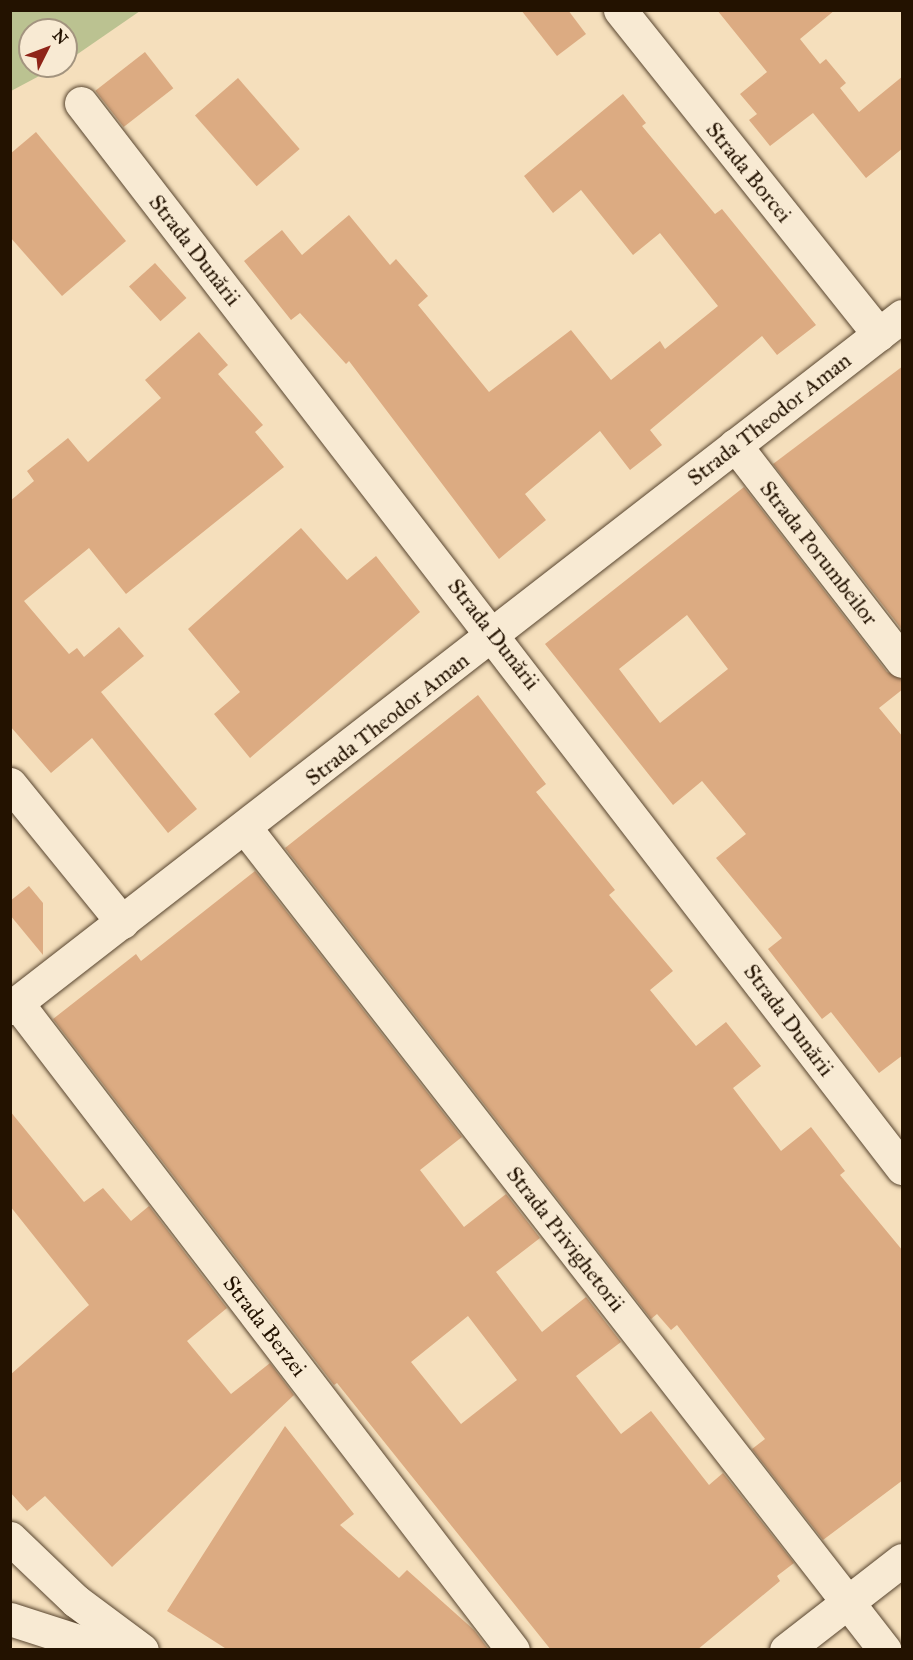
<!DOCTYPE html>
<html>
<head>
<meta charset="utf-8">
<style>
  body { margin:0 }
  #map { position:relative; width:913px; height:1660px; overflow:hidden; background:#f5dfbc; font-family:"IM FELL Great Primer",serif }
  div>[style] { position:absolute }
  .green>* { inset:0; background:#bbc291 }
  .building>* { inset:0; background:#dcab82; transform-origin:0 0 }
  .roads { filter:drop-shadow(0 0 2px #58452f) drop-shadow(0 0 2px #58452f) }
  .street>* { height:33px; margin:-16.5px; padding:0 16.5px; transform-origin:16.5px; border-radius:16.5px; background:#f8ead3 }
  .secondary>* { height:33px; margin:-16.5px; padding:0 16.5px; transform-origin:16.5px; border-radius:16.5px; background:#f8ead3 }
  span { translate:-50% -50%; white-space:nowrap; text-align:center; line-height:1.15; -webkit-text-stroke:4.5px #f8ead3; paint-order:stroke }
  .street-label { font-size:22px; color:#231200 }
  .frame { position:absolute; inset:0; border:12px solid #231200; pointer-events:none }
  .north { position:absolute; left:18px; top:18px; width:60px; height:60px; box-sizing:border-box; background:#f8ead3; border:2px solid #a3947f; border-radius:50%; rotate:48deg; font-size:16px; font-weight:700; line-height:24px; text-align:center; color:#231200 }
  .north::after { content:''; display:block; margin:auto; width:21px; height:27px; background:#8f2418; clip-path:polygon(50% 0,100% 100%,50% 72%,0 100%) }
</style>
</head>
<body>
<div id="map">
  <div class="green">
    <i style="clip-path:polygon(11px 10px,140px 10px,140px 11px,66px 62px,66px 30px,30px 30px,30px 66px,58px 66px,11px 91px)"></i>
  </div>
  <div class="building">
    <i style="clip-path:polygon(521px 10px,568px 10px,586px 34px,557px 56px)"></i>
    <i style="clip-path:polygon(717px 10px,835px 10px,800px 39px,820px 64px,826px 59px,846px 83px,840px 88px,859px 112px,903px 76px,903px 148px,866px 178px,813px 113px,770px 146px,749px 120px,757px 114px,740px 94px,767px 72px)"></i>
    <i style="left:145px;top:52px;width:46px;height:63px;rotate:52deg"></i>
    <i style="left:238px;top:78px;width:94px;height:57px;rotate:49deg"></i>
    <i style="clip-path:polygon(623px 94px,646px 123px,642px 126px,715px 214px,722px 209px,816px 325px,777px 355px,762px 336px,650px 430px,662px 445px,630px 470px,600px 431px,525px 494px,546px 520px,499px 559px,349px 361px,346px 364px,300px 313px,291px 320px,244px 261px,282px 230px,302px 255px,349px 215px,390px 265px,396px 259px,428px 296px,418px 305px,489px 392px,571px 330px,611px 380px,660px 341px,665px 349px,718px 306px,660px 233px,633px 255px,581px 190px,553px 213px,524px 176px)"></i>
    <i style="clip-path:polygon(36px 132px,126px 241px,62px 296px,10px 237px,10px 154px)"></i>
    <i style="left:155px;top:263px;width:47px;height:35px;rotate:48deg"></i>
    <i style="clip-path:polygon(199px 332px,228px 365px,218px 374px,263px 425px,255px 432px,284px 467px,126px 594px,89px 548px,24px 601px,69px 654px,77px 648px,84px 657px,119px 627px,144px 656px,101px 692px,197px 809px,168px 833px,92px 738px,51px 773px,10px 726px,10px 501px,34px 481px,27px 471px,68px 438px,88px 462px,161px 398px,145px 380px)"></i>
    <i style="clip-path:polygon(903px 366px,903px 631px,773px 464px)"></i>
    <i style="clip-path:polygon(evenodd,744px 487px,887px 672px,903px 679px,903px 689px,879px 708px,903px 737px,903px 1055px,879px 1073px,831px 1012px,822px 1019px,768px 949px,782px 938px,716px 858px,746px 834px,702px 781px,673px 805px,545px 644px,744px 487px,687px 615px,728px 669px,660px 723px,619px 669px,687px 615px)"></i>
    <i style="clip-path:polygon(301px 528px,347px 580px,376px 556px,420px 612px,250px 758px,214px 714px,240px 692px,188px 629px)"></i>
    <i style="clip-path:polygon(478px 695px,546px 784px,536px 792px,615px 890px,609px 895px,673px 971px,650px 990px,696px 1046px,726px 1022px,761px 1066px,733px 1088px,781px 1151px,811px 1127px,845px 1171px,840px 1175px,903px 1251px,903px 1480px,823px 1540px,752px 1449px,765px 1439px,677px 1325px,671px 1330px,657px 1314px,651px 1319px,285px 848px)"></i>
    <i style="clip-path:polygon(evenodd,255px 871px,462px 1137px,420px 1170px,464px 1227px,506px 1194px,540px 1238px,496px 1272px,542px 1332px,586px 1297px,621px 1342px,576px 1376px,621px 1434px,651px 1411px,709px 1485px,723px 1473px,794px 1563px,777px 1576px,780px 1581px,697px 1650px,551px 1650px,337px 1383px,334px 1385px,53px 1019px,136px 954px,141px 961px,255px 871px,468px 1316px,517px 1380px,461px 1424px,411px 1362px,468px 1316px)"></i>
    <i style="clip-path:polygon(29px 886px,43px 903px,43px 955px,10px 915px,10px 901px)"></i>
    <i style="clip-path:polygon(10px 1111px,84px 1202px,103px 1188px,131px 1221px,149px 1206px,227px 1308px,187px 1341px,231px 1394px,270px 1363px,294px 1395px,112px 1567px,45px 1496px,27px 1511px,10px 1492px,10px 1375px,89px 1305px,10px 1206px)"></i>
    <i style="clip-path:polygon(285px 1426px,354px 1514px,340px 1525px,399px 1578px,407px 1570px,474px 1630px,489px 1650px,228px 1650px,167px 1611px)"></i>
  </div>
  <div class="roads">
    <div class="street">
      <i style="left:620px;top:10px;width:415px;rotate:51.4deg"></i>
      <i style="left:81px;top:103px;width:1345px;rotate:52.37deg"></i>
      <i style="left:735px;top:445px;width:273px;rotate:52.3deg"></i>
      <i style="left:10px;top:784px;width:178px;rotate:50.9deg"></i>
      <i style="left:246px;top:829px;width:1040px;rotate:52.11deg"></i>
      <i style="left:17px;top:1003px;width:815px;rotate:52.53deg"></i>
      <i style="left:10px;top:1008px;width:1129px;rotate:-37.8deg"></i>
    </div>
    <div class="secondary">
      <i style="left:10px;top:1538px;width:91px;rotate:43.7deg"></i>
      <i style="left:76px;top:1601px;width:82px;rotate:36.6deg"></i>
      <i style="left:10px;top:1619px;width:101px;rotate:17.9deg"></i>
      <i style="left:786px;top:1650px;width:147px;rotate:-37.8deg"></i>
    </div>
  </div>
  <div class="street-label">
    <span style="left:749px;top:172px;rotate:51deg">Strada Borcei</span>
    <span style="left:195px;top:250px;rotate:52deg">Strada Dunării</span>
    <span style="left:769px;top:419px;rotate:-38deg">Strada Theodor Aman</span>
    <span style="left:819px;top:553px;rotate:52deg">Strada Porumbeilor</span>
    <span style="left:494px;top:634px;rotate:52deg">Strada Dunării</span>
    <span style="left:387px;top:719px;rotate:-38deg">Strada Theodor Aman</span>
    <span style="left:789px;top:1020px;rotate:53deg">Strada Dunării</span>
    <span style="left:566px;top:1239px;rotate:52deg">Strada Privighetorii</span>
    <span style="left:265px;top:1326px;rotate:52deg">Strada Berzei</span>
  </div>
  <div class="frame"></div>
  <div class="north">N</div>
</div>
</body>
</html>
